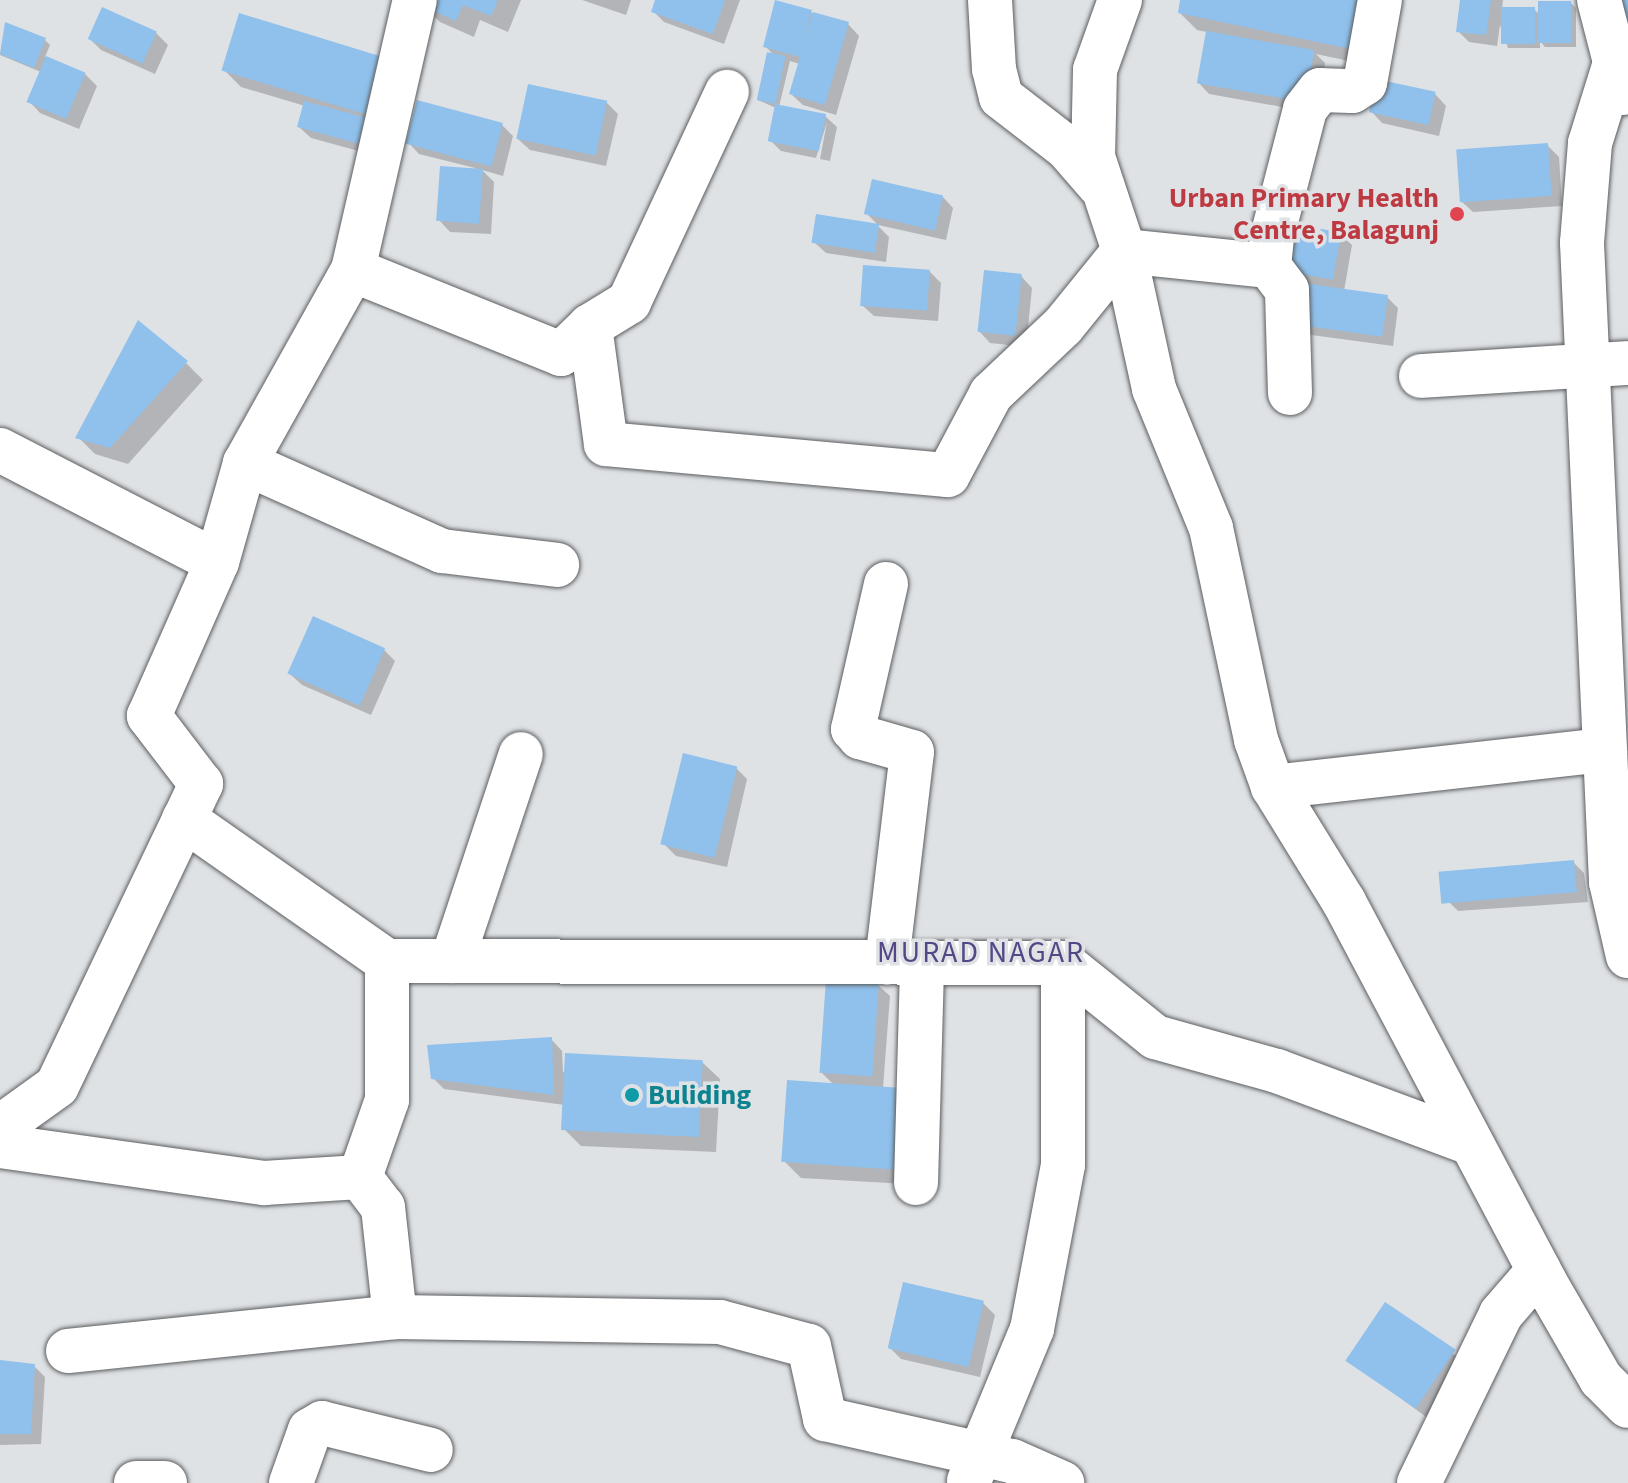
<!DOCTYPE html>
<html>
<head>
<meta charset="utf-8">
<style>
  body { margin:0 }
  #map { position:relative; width:1628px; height:1483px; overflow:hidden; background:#dfe2e5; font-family:"Source Sans 3",sans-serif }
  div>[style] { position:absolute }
  .shadow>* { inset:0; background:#0003; transform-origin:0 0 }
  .building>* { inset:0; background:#8fc1ec; transform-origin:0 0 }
  .roads { filter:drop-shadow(0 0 2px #5c5e60) drop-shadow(0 0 2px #5c5e60) }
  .minor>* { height:44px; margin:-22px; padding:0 22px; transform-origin:22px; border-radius:22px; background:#fff }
  .dots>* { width:22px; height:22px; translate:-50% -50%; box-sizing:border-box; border:4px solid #dfe2e5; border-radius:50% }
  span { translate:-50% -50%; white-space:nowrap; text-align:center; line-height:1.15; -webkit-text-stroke:7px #dfe2e5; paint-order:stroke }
  .health-label { font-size:28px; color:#be3a42; font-weight:700 }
  .right { translate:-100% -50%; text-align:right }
  .culture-label { font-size:28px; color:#0d838f; font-weight:700 }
  .left { translate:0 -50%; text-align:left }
  .neighbourhood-label { font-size:30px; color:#534785; letter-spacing:2px }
</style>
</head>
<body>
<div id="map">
  <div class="shadow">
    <i style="clip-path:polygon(424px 0,521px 0,508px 32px,480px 20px,474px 37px,440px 22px,422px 5px)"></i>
    <i style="clip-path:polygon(582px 0,631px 0,626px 15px)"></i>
    <i style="clip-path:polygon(657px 0,740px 0,724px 44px,664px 22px,653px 11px)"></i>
    <i style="clip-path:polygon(1182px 0,1381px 0,1368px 65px,1316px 54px,1325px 63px,1316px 113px,1209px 94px,1198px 82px,1207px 32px,1197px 30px,1180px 13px)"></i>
    <i style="clip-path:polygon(1462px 0,1503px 0,1502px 9px,1534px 9px,1540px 15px,1571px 3px,1576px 8px,1576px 47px,1545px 47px,1540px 41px,1540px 48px,1508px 48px,1500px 25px,1497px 46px,1469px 42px,1458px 31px)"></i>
    <i style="clip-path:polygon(777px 2px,848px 24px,859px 36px,836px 115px,803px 105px,791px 94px,800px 64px,790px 61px,779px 107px,825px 116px,837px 127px,830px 161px,820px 159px,827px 122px,816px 158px,781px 151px,770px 140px,776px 108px,758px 100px,774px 55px,765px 46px)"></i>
    <i style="clip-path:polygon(6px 24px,45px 40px,50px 45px,45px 57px,85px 74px,97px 86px,79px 129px,40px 113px,29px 101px,41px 72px,0 55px)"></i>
    <i style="clip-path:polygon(156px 33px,168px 45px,155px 74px,101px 50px,90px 39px)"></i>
    <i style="clip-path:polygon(224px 70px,402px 76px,388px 159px,311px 138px,299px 127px,305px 106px,241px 87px)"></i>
    <i style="clip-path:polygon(1435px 94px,1446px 106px,1439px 136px,1382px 123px,1371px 111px)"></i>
    <i style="clip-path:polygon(606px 102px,618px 114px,606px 166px,530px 150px,518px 139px)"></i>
    <i style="clip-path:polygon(502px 125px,513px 136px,503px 176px,482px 170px,494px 182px,491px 234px,450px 232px,439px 220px,475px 168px,419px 154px,408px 142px)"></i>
    <i style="clip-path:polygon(1547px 145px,1559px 157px,1562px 206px,1473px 212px,1461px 201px)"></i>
    <i style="clip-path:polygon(942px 196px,953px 208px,946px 240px,878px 225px,867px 214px)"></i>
    <i style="clip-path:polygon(878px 226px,889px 237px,886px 262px,826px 253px,814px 242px)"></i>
    <i style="clip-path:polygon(1340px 234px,1352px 245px,1344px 291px,1387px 297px,1398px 308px,1393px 346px,1304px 334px,1293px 280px)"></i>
    <i style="clip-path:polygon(930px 272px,941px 283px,938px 321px,874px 316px,862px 305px)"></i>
    <i style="clip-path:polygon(1021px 276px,1032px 288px,1026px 347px,990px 343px,979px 331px)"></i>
    <i style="clip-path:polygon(186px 363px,203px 380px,128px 464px,95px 454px,78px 437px)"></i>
    <i style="clip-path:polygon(383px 649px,395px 661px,371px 715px,302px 685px,290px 674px)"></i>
    <i style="clip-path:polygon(736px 768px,747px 779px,727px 867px,676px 856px,664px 844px)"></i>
    <i style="clip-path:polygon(1573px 862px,1584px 873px,1588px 902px,1458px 911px,1446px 899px)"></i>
    <i style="clip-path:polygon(878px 985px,890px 996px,883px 1088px,924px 1185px,801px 1178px,784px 1161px,833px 1084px,821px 1072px)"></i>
    <i style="clip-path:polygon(551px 1039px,562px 1051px,563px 1072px,702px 1062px,720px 1079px,716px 1152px,581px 1146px,564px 1129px,565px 1105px,444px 1089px,433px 1078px)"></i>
    <i style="clip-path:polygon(983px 1303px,995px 1315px,980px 1377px,901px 1359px,890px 1348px)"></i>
    <i style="left:1386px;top:1305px;width:107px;height:67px;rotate:36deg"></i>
    <i style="clip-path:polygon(0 1362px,34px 1366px,45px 1377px,41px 1444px,0 1445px)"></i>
  </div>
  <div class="building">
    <i style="clip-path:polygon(422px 0,498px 0,491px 16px,463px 5px,456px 21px,420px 5px)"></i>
    <i style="clip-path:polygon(655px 0,725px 0,713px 34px,651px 12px)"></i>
    <i style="clip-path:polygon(775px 0,812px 10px,803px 42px,813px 12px,849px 22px,825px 105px,789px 94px,800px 57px,763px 47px)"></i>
    <i style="clip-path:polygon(1180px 0,1361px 0,1351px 49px,1178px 13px)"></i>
    <i style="clip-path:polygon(1460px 0,1491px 0,1486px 35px,1456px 32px)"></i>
    <i style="clip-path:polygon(1623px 0,1628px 0,1628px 27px,1624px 28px)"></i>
    <i style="left:1538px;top:1px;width:33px;height:42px"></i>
    <i style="left:102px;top:7px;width:60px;height:35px;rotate:24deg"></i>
    <i style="left:1501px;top:7px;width:34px;height:37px"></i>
    <i style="left:239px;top:13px;width:153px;height:60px;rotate:17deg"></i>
    <i style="clip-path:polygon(5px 22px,46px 38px,34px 68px,0 54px)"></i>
    <i style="left:1206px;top:31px;width:110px;height:53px;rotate:10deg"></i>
    <i style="left:767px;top:52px;width:19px;height:49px;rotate:12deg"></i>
    <i style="left:46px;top:56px;width:43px;height:50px;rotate:23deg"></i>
    <i style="left:1376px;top:79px;width:61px;height:34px;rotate:12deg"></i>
    <i style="left:528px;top:84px;width:81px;height:56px;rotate:12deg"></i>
    <i style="left:417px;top:100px;width:89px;height:45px;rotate:15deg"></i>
    <i style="left:304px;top:101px;width:82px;height:27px;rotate:15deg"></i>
    <i style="left:775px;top:104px;width:52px;height:38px;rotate:11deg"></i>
    <i style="left:1548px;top:143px;width:53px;height:92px;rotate:86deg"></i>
    <i style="left:440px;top:166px;width:43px;height:55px;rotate:4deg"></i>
    <i style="left:872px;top:179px;width:73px;height:36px;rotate:13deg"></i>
    <i style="left:816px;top:214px;width:64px;height:29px;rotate:9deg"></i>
    <i style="left:1288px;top:223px;width:54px;height:48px;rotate:10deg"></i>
    <i style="left:863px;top:265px;width:67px;height:41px;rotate:4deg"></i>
    <i style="left:984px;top:270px;width:38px;height:62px;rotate:6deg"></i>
    <i style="left:1295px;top:282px;width:94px;height:42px;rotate:8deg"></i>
    <i style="clip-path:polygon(138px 320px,188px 361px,110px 448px,75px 438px)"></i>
    <i style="left:313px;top:616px;width:79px;height:63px;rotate:24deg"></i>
    <i style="left:683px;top:753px;width:56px;height:94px;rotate:14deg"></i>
    <i style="left:1574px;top:860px;width:32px;height:136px;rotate:85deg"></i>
    <i style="left:826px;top:979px;width:53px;height:94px;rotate:4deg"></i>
    <i style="clip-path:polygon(552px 1037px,554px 1095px,431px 1079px,427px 1045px)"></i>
    <i style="left:565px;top:1053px;width:138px;height:77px;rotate:3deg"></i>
    <i style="left:787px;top:1080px;width:126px;height:82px;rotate:4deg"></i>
    <i style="left:903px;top:1282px;width:83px;height:68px;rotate:13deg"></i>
    <i style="left:1385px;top:1302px;width:85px;height:71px;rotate:34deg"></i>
    <i style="clip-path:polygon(0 1360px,35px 1364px,31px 1434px,0 1434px)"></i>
  </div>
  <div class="roads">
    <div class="minor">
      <i style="left:990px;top:0;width:69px;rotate:86.7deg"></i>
      <i style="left:994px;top:69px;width:29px;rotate:76deg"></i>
      <i style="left:1001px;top:97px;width:83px;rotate:37.7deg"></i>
      <i style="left:1067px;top:148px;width:49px;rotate:49.1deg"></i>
      <i style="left:1120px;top:0;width:74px;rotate:109.7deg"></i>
      <i style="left:1095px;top:70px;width:87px;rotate:91.3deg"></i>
      <i style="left:1093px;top:157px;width:99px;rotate:71.7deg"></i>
      <i style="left:1124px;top:251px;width:141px;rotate:77.7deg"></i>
      <i style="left:1154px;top:389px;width:150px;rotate:67.7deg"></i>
      <i style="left:1211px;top:528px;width:217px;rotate:78deg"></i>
      <i style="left:1256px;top:740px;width:50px;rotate:70.1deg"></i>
      <i style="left:1273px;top:787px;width:135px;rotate:58.3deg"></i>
      <i style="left:1344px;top:902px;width:430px;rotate:62.1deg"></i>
      <i style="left:1545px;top:1282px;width:112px;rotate:60deg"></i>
      <i style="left:1601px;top:1379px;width:38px;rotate:45deg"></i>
      <i style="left:1599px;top:0;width:96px;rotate:75.5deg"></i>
      <i style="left:1614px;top:66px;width:81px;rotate:107.3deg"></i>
      <i style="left:1590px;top:143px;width:100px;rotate:94.6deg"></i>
      <i style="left:1582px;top:243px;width:640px;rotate:87.4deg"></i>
      <i style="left:1611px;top:882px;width:76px;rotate:77.1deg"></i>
      <i style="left:353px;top:270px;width:224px;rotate:22deg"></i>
      <i style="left:561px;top:354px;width:40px;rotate:-44deg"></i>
      <i style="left:590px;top:326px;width:46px;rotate:-31.6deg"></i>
      <i style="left:629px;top:302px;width:232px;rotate:-65deg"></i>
      <i style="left:590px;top:326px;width:119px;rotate:82.3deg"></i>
      <i style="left:606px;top:444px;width:343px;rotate:5.2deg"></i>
      <i style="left:948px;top:475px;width:92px;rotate:-62deg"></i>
      <i style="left:991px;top:394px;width:99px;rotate:-43.4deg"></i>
      <i style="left:1063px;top:326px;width:97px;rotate:-50.9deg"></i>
      <i style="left:1124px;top:251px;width:146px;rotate:5.9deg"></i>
      <i style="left:1421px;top:376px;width:207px;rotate:-3.6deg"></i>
      <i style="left:1290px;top:393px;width:103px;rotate:-91.7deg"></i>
      <i style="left:1287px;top:290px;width:30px;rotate:-127deg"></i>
      <i style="left:1269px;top:266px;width:29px;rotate:-84deg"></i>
      <i style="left:1272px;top:237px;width:132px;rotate:-75.5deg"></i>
      <i style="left:1305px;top:109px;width:24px;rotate:-52deg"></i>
      <i style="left:1320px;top:90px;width:32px;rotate:2deg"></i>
      <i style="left:1352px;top:91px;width:15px;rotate:-32deg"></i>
      <i style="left:1365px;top:83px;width:84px;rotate:-79.8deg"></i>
      <i style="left:0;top:450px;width:244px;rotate:27.3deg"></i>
      <i style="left:245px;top:463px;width:216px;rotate:24.1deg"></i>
      <i style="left:442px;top:551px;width:116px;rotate:6.9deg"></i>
      <i style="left:886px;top:584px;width:149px;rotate:102.8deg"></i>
      <i style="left:853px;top:729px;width:11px;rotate:49deg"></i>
      <i style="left:860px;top:737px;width:54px;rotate:16.1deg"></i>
      <i style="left:912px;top:752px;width:212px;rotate:96.8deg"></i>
      <i style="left:1273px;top:787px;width:334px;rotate:-6.4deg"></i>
      <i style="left:184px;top:819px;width:248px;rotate:35deg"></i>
      <i style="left:387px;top:961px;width:676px;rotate:0.17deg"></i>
      <i style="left:1063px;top:963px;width:118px;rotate:38.8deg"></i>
      <i style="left:1155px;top:1037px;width:127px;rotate:15.6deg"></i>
      <i style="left:1277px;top:1071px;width:207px;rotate:20.4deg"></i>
      <i style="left:452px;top:961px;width:218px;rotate:-71.6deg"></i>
      <i style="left:0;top:1127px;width:70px;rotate:-35.7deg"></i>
      <i style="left:57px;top:1086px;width:335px;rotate:-64.5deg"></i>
      <i style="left:201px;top:784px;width:86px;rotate:-127.4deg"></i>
      <i style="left:149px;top:716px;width:168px;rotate:-66.2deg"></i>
      <i style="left:217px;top:562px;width:103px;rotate:-74.2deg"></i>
      <i style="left:245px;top:463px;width:221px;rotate:-60.8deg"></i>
      <i style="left:353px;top:270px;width:277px;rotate:-77.1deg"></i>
      <i style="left:0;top:1146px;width:267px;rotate:8deg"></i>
      <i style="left:264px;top:1183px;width:96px;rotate:-3.6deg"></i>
      <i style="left:360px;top:1177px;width:38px;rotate:53deg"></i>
      <i style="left:383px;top:1207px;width:111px;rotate:83.8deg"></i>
      <i style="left:395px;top:1317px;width:325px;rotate:0.9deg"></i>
      <i style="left:720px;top:1322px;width:92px;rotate:15.1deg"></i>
      <i style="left:809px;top:1346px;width:75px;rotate:77.6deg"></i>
      <i style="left:825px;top:1419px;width:192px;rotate:12.7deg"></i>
      <i style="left:1012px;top:1461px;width:55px;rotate:23.7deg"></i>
      <i style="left:360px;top:1177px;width:82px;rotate:-70.7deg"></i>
      <i style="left:387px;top:1100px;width:139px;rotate:-90deg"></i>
      <i style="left:916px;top:1183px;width:220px;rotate:-88.4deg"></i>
      <i style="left:68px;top:1351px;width:329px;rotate:-5.9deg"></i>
      <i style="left:969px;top:1481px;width:165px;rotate:-67.5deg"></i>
      <i style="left:1032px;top:1329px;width:167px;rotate:-79.3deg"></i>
      <i style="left:1063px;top:1165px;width:202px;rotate:-90deg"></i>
      <i style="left:136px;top:1483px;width:29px"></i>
      <i style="left:291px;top:1483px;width:56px;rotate:-70.3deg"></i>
      <i style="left:310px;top:1430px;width:14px;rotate:-30deg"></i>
      <i style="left:322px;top:1423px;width:112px;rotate:13.9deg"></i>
      <i style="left:1419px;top:1483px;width:188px;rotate:-64.1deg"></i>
      <i style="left:1501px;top:1314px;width:58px;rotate:-49.2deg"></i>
    </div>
  </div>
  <div class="dots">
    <i style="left:1457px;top:214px;background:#e0444e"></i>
    <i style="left:632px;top:1095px;background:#0f9aa8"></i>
  </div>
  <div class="health-label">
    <span class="right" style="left:1439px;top:214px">Urban Primary Health<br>Centre, Balagunj</span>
  </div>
  <div class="culture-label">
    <span class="left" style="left:648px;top:1095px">Buliding</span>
  </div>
  <div class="neighbourhood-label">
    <span style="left:981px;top:953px">MURAD NAGAR</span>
  </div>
</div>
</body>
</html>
